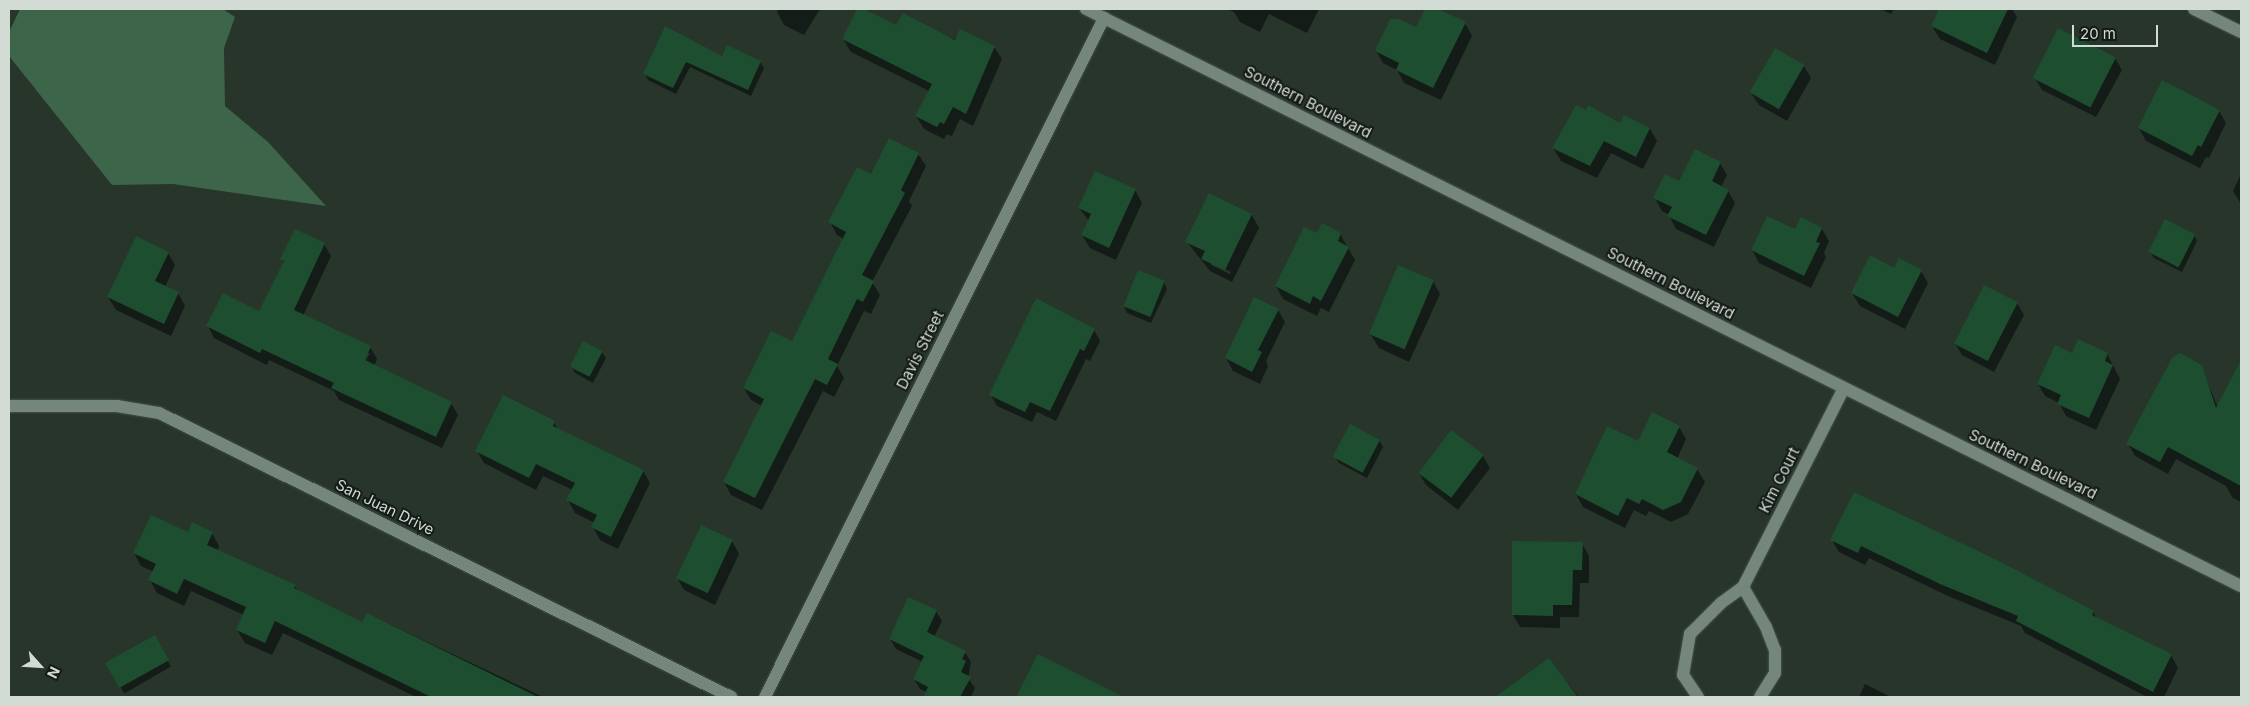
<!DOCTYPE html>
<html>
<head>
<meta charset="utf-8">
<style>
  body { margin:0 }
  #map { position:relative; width:2250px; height:706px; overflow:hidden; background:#27352b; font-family:Inter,sans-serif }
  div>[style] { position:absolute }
  .green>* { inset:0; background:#3c6549 }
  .shadow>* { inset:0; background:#0007; transform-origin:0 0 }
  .building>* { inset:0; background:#1d4e30; transform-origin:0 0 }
  .roads { filter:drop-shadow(0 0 1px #46524a) drop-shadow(0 0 1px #46524a) }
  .minor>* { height:12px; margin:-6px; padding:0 6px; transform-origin:6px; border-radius:6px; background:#75867a }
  span { translate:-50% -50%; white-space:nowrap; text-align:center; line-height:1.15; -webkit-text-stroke:4px #151b16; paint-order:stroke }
  .street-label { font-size:15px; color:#d2dbd4 }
  .frame { position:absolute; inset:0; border:10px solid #d2dbd4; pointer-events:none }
  .north { position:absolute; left:15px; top:641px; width:50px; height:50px; -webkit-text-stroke:4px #151b16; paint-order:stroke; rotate:116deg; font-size:14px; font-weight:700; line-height:20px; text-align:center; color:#d2dbd4 }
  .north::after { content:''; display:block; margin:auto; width:18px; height:22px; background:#d2dbd4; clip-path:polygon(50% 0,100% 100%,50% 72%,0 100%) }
  .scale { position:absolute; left:2072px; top:25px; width:86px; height:22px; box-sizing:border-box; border:2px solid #d2dbd4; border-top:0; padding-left:6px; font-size:15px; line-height:18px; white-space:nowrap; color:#d2dbd4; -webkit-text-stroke:4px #151b16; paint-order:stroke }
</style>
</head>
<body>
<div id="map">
  <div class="green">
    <i style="clip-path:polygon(20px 9px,223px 9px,235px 17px,224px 48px,225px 106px,268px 142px,326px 206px,173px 184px,112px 185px,9px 56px,9px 32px)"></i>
  </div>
  <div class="shadow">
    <i style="clip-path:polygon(778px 9px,820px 9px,804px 35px,784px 25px,777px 12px)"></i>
    <i style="clip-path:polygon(859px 9px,897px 27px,994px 47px,1002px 59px,973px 126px,960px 119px,952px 136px,947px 134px,944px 139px,924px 129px,916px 116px,929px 91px,851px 52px,843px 39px)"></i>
    <i style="clip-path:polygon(1227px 9px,1319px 9px,1307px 33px,1269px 14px,1260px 32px,1240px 22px,1234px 12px)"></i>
    <i style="clip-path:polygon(1426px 9px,1435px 9px,1465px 23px,1472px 36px,1441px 100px,1404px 83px,1397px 70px,1383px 63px,1376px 51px,1416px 29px)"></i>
    <i style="clip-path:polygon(1880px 9px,1894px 9px,1891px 14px)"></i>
    <i style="clip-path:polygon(1940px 9px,2012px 9px,2017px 17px,1995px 65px,1940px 39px,1932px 26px)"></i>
    <i style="clip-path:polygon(665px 28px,723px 58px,760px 62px,764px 68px,751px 96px,690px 67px,676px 94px,648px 80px,645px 74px)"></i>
    <i style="clip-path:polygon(2115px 58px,2122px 70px,2096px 117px,2042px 90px,2035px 78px)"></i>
    <i style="clip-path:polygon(1804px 66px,1811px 78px,1787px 121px,1759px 105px,1751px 93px)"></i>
    <i style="clip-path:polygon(2219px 111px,2226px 123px,2209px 158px,2206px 157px,2200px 168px,2146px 141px,2139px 128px)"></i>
    <i style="clip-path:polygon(1621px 124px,1650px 129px,1657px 141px,1643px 169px,1611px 153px,1597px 178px,1561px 161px,1553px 148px)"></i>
    <i style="clip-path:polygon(918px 154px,926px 166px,909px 201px,912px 206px,872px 282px,880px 295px,871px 314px,864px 311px,837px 366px,844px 378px,834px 397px,823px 391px,762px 510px,731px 495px,724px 482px,762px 406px,751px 400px,744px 388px,793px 343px,844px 239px,837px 235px,830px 222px,872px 176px)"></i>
    <i style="clip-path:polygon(1720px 163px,1727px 175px,1721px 187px,1728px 191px,1735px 203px,1714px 247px,1676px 229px,1669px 215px,1662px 211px,1655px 198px)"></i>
    <i style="clip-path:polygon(2241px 174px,2241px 204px,2233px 191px)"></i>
    <i style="clip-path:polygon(1135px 190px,1142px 203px,1116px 260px,1090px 248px,1082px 235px,1089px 221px,1079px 208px)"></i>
    <i style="clip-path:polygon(evenodd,1252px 215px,1259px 228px,1232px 282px,1210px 271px,1187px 242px,1252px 215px,1211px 262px,1231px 272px,1230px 274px,1211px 265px,1211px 262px)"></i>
    <i style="clip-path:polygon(1822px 229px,1829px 241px,1824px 253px,1826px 257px,1811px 288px,1759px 263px,1752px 250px,1796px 231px)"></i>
    <i style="clip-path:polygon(1340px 234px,1355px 260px,1329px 312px,1321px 308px,1317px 316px,1283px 299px,1276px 286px,1317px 235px)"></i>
    <i style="clip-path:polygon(2194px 235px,2197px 241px,2182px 272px,2154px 258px,2150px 252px)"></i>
    <i style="clip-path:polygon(evenodd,324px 244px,331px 256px,303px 316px,370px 347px,377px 359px,374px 366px,451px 403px,458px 415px,442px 448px,339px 400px,334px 391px,269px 360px,267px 365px,214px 338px,208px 326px,259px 313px,284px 264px,282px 259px,324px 244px,367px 353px,370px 353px,363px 366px,367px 353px)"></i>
    <i style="clip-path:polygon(168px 253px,175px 265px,165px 287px,178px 293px,185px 306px,171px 336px,116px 310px,108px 297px)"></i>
    <i style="clip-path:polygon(1921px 271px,1928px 283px,1905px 329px,1860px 306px,1852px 293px)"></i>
    <i style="clip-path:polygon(1433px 281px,1440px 294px,1409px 362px,1379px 348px,1371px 335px)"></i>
    <i style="clip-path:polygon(1164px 282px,1167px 289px,1151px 323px,1127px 313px,1124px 306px)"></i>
    <i style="clip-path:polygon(1037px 300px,1094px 330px,1100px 341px,1090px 361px,1086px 359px,1056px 421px,1037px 412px,1032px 422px,997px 406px,991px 395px)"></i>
    <i style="clip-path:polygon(2017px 303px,2024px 315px,1994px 372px,1962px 355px,1955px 343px)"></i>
    <i style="clip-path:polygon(1278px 310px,1285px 322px,1266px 361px,1268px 366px,1260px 384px,1233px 371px,1226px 358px)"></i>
    <i style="clip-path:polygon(602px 352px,606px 358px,593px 383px,575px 373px,572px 367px)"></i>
    <i style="clip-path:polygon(2107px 354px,2120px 379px,2096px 430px,2066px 416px,2059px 403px,2045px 396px,2038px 384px,2073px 355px)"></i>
    <i style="clip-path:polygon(2201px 366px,2218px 408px,2227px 390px,2241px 397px,2241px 502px,2233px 498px,2226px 486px,2176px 459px,2168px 474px,2135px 456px,2128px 444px)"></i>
    <i style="clip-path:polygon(554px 422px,558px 430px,643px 471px,650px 483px,618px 549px,600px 540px,593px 527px,595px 523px,575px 513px,568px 500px,573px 490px,543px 476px,536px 490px,484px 463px,477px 451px)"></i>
    <i style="clip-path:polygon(1679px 427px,1686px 439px,1677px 459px,1697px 469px,1705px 482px,1688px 514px,1671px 522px,1649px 511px,1646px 516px,1634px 510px,1625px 528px,1583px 507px,1576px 494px)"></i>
    <i style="clip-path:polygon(1379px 440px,1383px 447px,1367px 478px,1339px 463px,1335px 457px)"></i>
    <i style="clip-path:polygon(1483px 456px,1490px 468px,1458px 510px,1426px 485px,1419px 473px)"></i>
    <i style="clip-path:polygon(1854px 494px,2093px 612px,2097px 619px,2171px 655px,2178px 668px,2164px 697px,2147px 697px,2025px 633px,2021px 626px,1948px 596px,1869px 558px,1865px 565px,1839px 552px,1832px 540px)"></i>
    <i style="clip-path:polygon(212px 533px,219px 546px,217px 551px,295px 586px,298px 591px,362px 624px,368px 614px,543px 697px,416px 697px,283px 633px,272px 655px,245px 643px,237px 630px,244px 615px,191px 591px,184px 606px,157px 593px,150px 580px,154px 572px,141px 566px,134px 553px,189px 534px)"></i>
    <i style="clip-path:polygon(732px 541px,739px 554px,715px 605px,684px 590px,677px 578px)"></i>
    <i style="clip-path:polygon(1582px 543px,1589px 556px,1589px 583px,1580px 583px,1579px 617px,1560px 617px,1560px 628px,1520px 627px,1513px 615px)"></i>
    <i style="clip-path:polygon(936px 611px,942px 621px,934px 637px,965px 652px,971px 662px,968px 678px,975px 688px,971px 697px,937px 697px,920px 689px,914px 679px,923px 662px,896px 649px,890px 639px)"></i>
    <i style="left:154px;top:637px;width:34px;height:54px;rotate:60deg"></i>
    <i style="clip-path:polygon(1039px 656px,1111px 692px,1114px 697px,1018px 697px)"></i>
    <i style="clip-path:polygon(1549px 660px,1579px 697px,1497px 697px)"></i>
    <i style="clip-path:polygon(1865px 684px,1891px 697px,1859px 697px)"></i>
  </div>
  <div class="building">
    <i style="clip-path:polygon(857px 9px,864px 9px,896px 25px,903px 13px,955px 40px,960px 29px,995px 46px,966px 114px,953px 107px,944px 124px,940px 122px,937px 127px,915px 116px,932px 84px,842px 39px)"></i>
    <i style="clip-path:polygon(1425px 9px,1438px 9px,1466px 22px,1433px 88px,1396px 70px,1399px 63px,1375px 51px,1390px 19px,1399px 19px,1416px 27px)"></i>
    <i style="clip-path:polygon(1939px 9px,2008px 9px,1987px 53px,1931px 26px)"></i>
    <i style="clip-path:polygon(665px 26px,722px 56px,727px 45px,761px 61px,748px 90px,686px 62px,673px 88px,643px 74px)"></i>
    <i style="left:2058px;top:28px;width:65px;height:56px;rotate:27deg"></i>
    <i style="left:1775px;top:48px;width:34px;height:51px;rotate:30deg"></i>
    <i style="clip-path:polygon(2162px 80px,2220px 110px,2201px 147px,2198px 145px,2192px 156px,2138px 128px)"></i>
    <i style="clip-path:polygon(1576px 105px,1586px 110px,1588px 105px,1620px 123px,1624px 115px,1650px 128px,1636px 157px,1604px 141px,1590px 166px,1552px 148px)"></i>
    <i style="clip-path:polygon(889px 138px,919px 153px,901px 190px,905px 193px,862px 275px,874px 281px,863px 302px,857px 299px,828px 359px,838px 364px,827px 385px,815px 379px,755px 498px,723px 482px,764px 399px,743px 388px,771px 331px,792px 341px,846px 232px,828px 222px,857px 167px,871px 174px)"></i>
    <i style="clip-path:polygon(1695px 149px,1721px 162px,1712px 181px,1729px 190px,1706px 235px,1667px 216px,1672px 207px,1653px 198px,1665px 174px,1679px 181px)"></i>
    <i style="clip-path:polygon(1095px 171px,1136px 189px,1109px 248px,1081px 235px,1091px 214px,1078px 208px)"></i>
    <i style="clip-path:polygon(1209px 193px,1252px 214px,1225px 270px,1201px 259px,1205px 251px,1185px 242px)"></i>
    <i style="clip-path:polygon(1767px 216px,1795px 229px,1801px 217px,1822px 228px,1816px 242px,1820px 243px,1804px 276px,1751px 250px)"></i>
    <i style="left:2165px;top:219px;width:34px;height:37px;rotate:27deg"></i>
    <i style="clip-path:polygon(1322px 223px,1341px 233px,1338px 241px,1349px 247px,1321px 301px,1313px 296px,1310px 304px,1275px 286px,1304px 227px,1317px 233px)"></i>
    <i style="clip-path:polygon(295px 229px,325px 243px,294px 310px,371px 346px,365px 360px,452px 402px,436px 437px,331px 388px,334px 383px,262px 349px,260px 353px,206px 326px,223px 293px,259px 311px,284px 261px,280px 259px)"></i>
    <i style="clip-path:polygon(136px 236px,169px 252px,155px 281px,179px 292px,164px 324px,107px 297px)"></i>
    <i style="clip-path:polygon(1870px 255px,1894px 268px,1899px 258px,1922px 270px,1898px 317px,1851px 293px)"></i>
    <i style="left:1398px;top:265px;width:39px;height:75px;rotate:23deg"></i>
    <i style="left:1138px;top:270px;width:29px;height:39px;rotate:22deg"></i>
    <i style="left:1984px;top:285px;width:38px;height:66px;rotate:27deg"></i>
    <i style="clip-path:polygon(1254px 297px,1279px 309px,1258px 350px,1262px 352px,1252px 372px,1225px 358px)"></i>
    <i style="clip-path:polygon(1036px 298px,1095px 329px,1084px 351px,1080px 349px,1050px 411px,1030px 402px,1025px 412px,989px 395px)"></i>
    <i style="clip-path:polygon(2078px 339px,2108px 353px,2105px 361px,2113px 365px,2089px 418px,2057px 404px,2061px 395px,2037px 384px,2055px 345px,2072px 353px)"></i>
    <i style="left:583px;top:341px;width:22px;height:29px;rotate:27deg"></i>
    <i style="clip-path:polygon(2180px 353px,2202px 365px,2216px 408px,2241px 360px,2241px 486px,2168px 447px,2160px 462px,2126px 444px,2172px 358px)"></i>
    <i style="clip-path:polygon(503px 395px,555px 421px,553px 426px,644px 470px,611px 537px,591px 527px,597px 515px,566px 500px,575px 483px,536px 464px,529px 478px,475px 451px)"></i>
    <i style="clip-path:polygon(1652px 412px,1680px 426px,1667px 452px,1698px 468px,1681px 502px,1663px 510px,1642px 499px,1639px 504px,1627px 498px,1618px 516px,1575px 494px,1607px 426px,1638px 441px)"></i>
    <i style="left:1350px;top:424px;width:34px;height:37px;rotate:28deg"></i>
    <i style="left:1451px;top:430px;width:41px;height:54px;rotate:37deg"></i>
    <i style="clip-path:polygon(1854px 492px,2001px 562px,2094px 611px,2092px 615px,2172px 654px,2153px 692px,2016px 621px,2018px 616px,1940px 584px,1861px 546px,1858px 553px,1830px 540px)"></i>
    <i style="clip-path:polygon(151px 515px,188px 532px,192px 522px,213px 532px,207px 545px,296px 585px,294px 588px,362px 622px,367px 613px,538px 697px,431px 697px,275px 621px,265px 643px,236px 630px,246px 607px,184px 579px,177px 594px,148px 580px,156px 564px,133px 553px)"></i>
    <i style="left:701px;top:525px;width:35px;height:59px;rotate:25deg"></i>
    <i style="clip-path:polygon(1512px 541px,1583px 542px,1582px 570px,1573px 570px,1572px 605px,1553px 605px,1553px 616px,1512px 615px)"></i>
    <i style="clip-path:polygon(908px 597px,937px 610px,927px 632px,966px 651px,962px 659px,966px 661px,961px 672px,971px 677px,960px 697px,923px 697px,928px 687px,913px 679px,924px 656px,889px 639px)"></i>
    <i style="left:155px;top:635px;width:29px;height:57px;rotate:61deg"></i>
    <i style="clip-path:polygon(1038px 654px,1124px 697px,1016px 697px)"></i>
    <i style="clip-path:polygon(1549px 658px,1578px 697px,1495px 697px)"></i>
  </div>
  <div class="roads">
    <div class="minor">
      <i style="left:1086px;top:9px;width:1291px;rotate:26.55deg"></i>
      <i style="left:2194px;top:9px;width:52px;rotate:26.1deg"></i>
      <i style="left:9px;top:406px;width:108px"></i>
      <i style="left:117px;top:406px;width:43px;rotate:9.5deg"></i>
      <i style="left:159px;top:413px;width:639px;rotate:26.4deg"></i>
      <i style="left:1743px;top:587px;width:46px;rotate:60.1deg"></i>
      <i style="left:1766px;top:627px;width:25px;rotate:69deg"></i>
      <i style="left:1775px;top:650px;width:23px;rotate:90deg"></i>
      <i style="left:1775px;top:673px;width:28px;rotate:122deg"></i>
      <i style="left:765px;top:697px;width:759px;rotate:-63.47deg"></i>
      <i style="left:1698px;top:697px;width:27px;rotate:-124deg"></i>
      <i style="left:1683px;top:675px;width:42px;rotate:-80.3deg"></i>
      <i style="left:1690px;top:634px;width:44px;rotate:-45deg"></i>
      <i style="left:1721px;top:603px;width:27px;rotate:-36deg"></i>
      <i style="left:1743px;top:587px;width:223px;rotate:-63.1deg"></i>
    </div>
  </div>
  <div class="street-label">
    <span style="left:1308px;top:102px;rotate:27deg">Southern Boulevard</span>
    <span style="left:1671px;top:283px;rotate:27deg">Southern Boulevard</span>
    <span style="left:920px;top:350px;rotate:-63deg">Davis Street</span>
    <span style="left:2033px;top:464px;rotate:26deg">Southern Boulevard</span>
    <span style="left:1779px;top:480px;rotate:-63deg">Kim Court</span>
    <span style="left:385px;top:507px;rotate:26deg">San Juan Drive</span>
  </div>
  <div class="frame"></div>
  <div class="north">N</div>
  <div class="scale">20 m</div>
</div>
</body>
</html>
